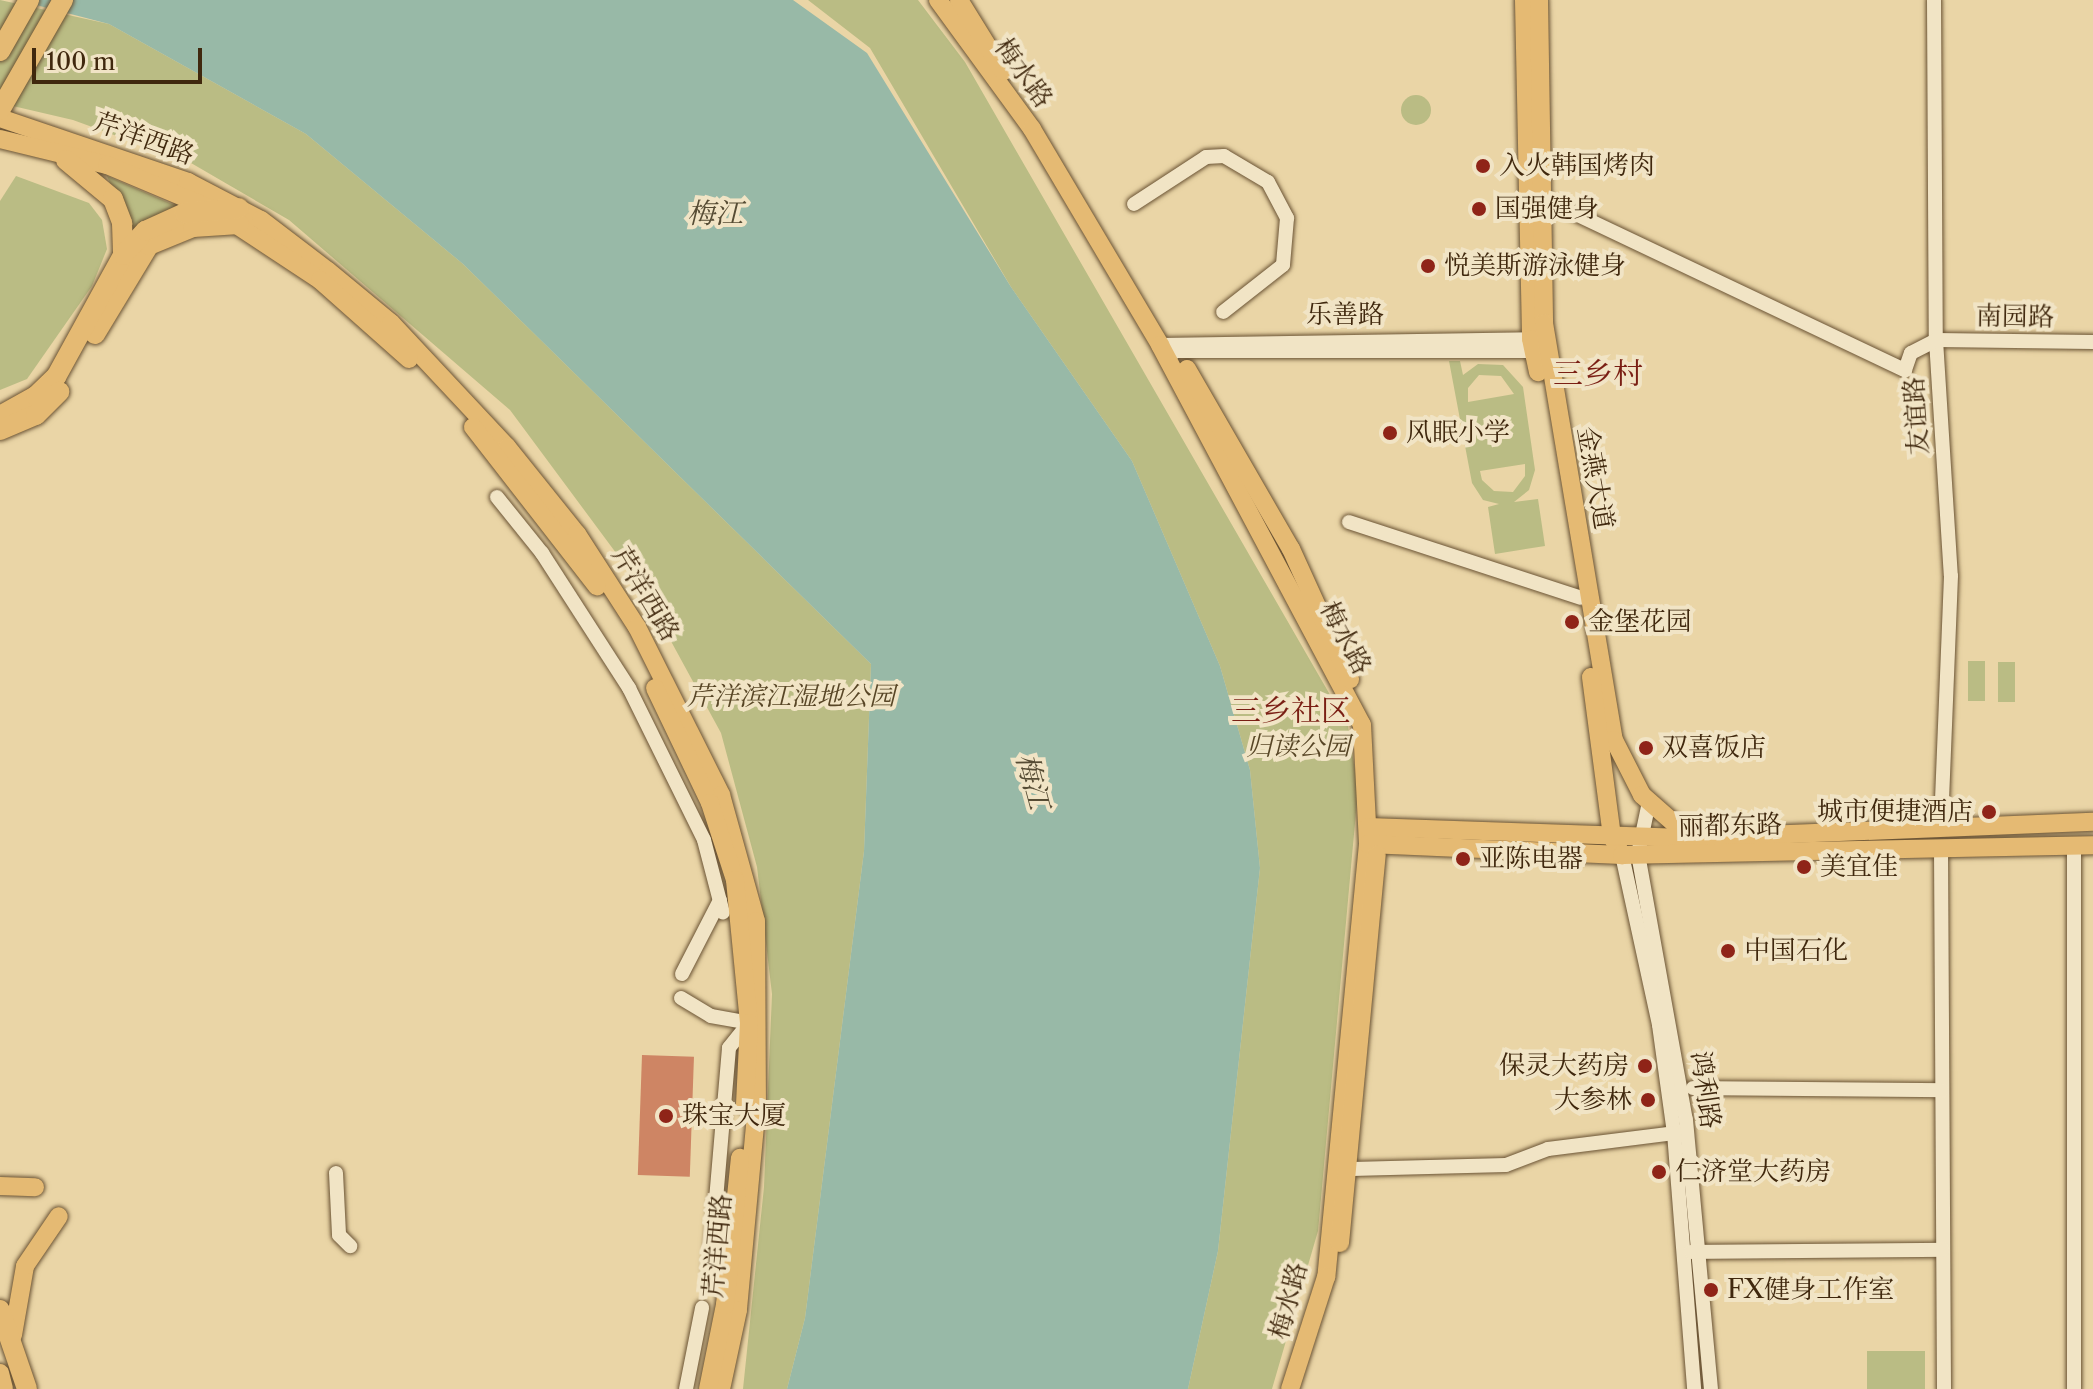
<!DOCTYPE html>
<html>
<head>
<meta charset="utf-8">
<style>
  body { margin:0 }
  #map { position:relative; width:2093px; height:1389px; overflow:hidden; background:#ead5a6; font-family:"Libre Caslon Text","Noto Serif SC",serif }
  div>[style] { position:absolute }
  .green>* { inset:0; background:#babc84; transform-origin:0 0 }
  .round { border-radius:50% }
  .water>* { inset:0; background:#98b9a7 }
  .building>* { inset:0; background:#ce8564; transform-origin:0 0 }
  .roads { filter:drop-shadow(0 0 2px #6a5334) drop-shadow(0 0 2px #6a5334) }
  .minor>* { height:14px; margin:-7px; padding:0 7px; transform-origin:7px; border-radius:7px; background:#f1e4c5 }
  .major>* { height:18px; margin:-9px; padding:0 9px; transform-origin:9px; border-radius:9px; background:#e5ba73 }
  .highway>* { height:20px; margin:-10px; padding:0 10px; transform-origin:10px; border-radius:10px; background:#e5ba73 }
  .dots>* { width:22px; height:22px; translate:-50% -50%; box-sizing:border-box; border:4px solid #f1e4c5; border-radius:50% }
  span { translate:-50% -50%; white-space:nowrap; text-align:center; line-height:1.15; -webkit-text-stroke:8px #f1e4c5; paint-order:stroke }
  .street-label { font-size:26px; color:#40280e }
  .poi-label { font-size:26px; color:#40280e }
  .left { translate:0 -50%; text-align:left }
  .right { translate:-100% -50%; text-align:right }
  .park-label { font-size:26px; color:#584626; font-style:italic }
  .water-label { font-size:28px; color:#564c34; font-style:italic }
  .quarter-label { font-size:30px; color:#7a1f14 }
  .scale { position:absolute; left:32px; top:48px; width:170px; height:36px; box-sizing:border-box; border:4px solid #40280e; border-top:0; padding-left:10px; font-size:24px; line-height:28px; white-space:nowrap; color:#40280e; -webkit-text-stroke:6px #f1e4c5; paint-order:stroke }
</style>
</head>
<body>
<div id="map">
  <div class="green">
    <i style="clip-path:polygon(0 0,109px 24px,306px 134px,463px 264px,871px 664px,864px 851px,805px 1318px,787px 1389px,743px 1389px,764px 1187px,772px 994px,757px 867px,721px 733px,642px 588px,510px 410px,289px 220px,191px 163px,73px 120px,0 103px)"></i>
    <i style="clip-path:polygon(808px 0,918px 0,965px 62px,1348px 726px,1358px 790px,1318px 1231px,1272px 1389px,1188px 1389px,1218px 1251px,1260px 868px,1250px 770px,1220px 666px,1132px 461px,1011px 287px,870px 48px)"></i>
    <i class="round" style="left:1401px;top:95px;width:30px;height:30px"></i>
    <i style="clip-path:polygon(16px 176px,89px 203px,102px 220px,107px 249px,92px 286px,27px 379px,0 390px,0 201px)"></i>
    <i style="clip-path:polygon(107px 176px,179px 207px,130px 231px)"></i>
    <i style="clip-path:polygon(evenodd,1449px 361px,1460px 361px,1463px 375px,1478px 364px,1503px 365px,1523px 387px,1535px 470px,1529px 490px,1514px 502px,1538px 499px,1545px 546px,1495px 554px,1488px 507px,1499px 504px,1483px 500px,1472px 483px,1449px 361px,1479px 375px,1501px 376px,1514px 394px,1468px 402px,1468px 388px,1479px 375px,1449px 361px,1525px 464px,1525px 476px,1513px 492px,1494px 491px,1482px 480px,1480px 471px,1525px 464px)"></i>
    <i style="left:1968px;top:661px;width:17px;height:40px"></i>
    <i style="left:1998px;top:662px;width:17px;height:40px"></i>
    <i style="left:1925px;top:1351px;width:38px;height:58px;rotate:90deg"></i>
  </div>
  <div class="water">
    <i style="clip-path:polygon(17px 0,793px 0,867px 53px,1011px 287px,1132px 461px,1220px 666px,1250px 770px,1260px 868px,1218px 1251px,1188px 1389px,787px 1389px,805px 1318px,864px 851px,871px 664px,463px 264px,306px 134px,109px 24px)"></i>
  </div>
  <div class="building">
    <i style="left:642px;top:1055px;width:52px;height:120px;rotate:2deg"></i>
  </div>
  <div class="roads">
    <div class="minor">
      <i style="left:1934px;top:0;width:340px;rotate:89.7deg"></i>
      <i style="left:1936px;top:340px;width:236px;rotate:86.4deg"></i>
      <i style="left:1951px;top:576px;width:253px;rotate:92.3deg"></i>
      <i style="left:1542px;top:198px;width:402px;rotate:25.4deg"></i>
      <i style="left:1905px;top:370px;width:18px;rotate:-71deg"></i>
      <i style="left:1911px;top:353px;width:28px;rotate:-27deg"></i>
      <i style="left:1936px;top:340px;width:157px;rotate:0.7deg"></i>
      <i style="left:1134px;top:204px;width:86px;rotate:-33.1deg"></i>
      <i style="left:1206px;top:157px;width:18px;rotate:-3deg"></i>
      <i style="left:1224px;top:156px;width:51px;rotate:30.6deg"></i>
      <i style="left:1268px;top:182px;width:41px;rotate:62.2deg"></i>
      <i style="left:1287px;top:218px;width:47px;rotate:94.9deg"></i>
      <i style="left:1283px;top:265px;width:76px;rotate:141.9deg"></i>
      <i style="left:1160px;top:345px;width:371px;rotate:-0.9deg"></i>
      <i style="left:1167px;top:357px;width:11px;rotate:-34deg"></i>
      <i style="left:1176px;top:351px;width:359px"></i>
      <i style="left:497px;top:497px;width:72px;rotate:51.2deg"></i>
      <i style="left:542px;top:553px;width:161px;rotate:57.2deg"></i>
      <i style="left:629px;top:688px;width:169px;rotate:63.7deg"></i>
      <i style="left:704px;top:840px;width:75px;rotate:75.4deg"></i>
      <i style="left:1349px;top:522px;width:244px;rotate:18.1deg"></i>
      <i style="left:1649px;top:802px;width:53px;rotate:101.9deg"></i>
      <i style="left:1638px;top:854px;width:270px;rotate:79.8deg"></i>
      <i style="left:1686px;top:1120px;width:270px;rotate:84.7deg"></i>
      <i style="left:1941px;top:848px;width:541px;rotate:89.68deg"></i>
      <i style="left:1622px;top:855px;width:174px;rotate:77.7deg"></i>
      <i style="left:1659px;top:1025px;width:109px;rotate:82.1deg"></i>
      <i style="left:1674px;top:1133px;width:257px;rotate:85.5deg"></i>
      <i style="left:682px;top:974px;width:83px;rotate:-62.8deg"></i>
      <i style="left:681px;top:998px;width:35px;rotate:31deg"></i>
      <i style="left:711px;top:1016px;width:39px;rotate:10deg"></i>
      <i style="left:749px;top:1023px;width:32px;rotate:129deg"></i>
      <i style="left:729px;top:1048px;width:223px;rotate:94.9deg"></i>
      <i style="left:1693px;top:1088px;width:249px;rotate:0.5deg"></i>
      <i style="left:1352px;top:1169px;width:154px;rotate:-1.5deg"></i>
      <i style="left:1506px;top:1165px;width:45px;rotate:-20.9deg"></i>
      <i style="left:1548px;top:1149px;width:127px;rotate:-7.2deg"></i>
      <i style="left:336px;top:1173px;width:62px;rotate:87.2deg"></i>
      <i style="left:339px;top:1235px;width:16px;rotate:45deg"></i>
      <i style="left:1691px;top:1252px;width:252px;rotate:-0.5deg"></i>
      <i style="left:686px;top:1389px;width:83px;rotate:-78.8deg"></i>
      <i style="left:2074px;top:1389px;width:544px;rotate:-90deg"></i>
    </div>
    <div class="major">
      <i style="left:938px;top:0;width:160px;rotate:53.9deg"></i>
      <i style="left:1032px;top:129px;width:251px;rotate:59.3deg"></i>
      <i style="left:1160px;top:345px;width:430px;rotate:62deg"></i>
      <i style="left:1362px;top:725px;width:119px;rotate:87.1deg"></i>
      <i style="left:1368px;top:844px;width:435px;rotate:95.5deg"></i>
      <i style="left:1326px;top:1277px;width:118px;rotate:107.8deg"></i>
      <i style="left:959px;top:0;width:84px;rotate:58.2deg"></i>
      <i style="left:1524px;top:0;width:339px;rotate:88.8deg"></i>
      <i style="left:1531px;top:339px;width:34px;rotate:78deg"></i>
      <i style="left:1539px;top:0;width:323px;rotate:89.1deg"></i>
      <i style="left:1544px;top:323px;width:423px;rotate:80.5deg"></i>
      <i style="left:1614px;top:740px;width:62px;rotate:63deg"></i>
      <i style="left:1642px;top:795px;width:65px;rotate:41.3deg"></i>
      <i style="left:0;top:118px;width:199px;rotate:18.8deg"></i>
      <i style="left:188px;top:182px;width:82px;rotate:27.5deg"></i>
      <i style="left:261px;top:220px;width:84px;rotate:37.3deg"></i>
      <i style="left:328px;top:271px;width:82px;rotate:39.5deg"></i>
      <i style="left:391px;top:323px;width:170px;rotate:46.9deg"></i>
      <i style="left:507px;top:447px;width:112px;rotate:51.2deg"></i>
      <i style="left:577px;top:534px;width:111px;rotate:57.2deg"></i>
      <i style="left:637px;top:627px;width:188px;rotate:63.4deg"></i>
      <i style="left:721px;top:795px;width:131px;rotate:74.5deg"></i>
      <i style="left:756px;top:921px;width:183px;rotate:89.7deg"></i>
      <i style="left:757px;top:1104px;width:207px;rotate:95.3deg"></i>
      <i style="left:738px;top:1310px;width:81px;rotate:102.1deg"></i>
      <i style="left:0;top:139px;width:110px;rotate:13.7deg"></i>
      <i style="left:107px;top:165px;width:116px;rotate:22.8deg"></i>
      <i style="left:214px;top:210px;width:127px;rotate:33.4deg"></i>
      <i style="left:320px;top:280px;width:119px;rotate:41.6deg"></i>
      <i style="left:1187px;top:369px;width:208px;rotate:60deg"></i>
      <i style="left:1291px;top:549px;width:143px;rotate:65.6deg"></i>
      <i style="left:473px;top:427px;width:202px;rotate:52.1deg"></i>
      <i style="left:1591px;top:677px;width:161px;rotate:82.5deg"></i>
      <i style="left:1612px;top:837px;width:21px;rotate:61deg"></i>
      <i style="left:655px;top:688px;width:127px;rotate:64.4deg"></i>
      <i style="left:710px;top:803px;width:81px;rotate:72deg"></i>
      <i style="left:735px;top:880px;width:144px;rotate:84.4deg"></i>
      <i style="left:749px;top:1023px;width:82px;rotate:92.8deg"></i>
      <i style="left:1368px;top:827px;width:323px;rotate:2deg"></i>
      <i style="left:1691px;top:838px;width:402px;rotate:-2.3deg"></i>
      <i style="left:1368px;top:844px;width:254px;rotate:2.5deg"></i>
      <i style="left:1622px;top:855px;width:471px;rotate:-1.2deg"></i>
      <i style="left:0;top:1186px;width:35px;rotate:2deg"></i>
      <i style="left:1340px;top:1243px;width:390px;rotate:-84.6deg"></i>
      <i style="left:13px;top:1335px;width:70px;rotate:-80.1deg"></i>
      <i style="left:25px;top:1266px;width:60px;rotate:-55.8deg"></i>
      <i style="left:0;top:1373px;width:16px;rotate:76deg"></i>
      <i style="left:708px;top:1389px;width:86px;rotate:-78.6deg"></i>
      <i style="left:725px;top:1305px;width:148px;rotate:-84.2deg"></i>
    </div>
    <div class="highway">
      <i style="left:0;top:51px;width:59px;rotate:-60.4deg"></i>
      <i style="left:0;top:110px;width:127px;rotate:-60.2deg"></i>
      <i style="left:66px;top:160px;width:61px;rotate:39.7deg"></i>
      <i style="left:113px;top:199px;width:26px;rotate:69deg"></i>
      <i style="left:122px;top:223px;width:32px;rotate:88deg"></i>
      <i style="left:95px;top:334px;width:104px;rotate:-58.8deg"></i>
      <i style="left:149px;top:245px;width:48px;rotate:-22.2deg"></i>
      <i style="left:193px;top:227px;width:46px;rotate:-3.7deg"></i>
      <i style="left:0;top:416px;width:41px;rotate:-29.1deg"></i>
      <i style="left:36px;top:396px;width:28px;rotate:-44deg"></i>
      <i style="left:56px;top:377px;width:139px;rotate:-61.2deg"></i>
      <i style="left:123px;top:255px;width:33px;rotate:-47deg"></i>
      <i style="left:145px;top:231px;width:44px;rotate:-24.2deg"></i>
      <i style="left:185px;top:213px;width:54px;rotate:-5.3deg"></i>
      <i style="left:0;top:430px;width:39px;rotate:-23deg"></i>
      <i style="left:36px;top:415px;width:33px;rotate:-45deg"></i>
      <i style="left:0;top:1310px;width:83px;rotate:71.1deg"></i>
    </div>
  </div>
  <div class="dots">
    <i style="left:1483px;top:166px;background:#8f2418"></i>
    <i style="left:1479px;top:209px;background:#8f2418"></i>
    <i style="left:1428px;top:266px;background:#8f2418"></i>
    <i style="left:1390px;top:433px;background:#8f2418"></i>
    <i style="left:1572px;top:622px;background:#8f2418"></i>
    <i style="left:1646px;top:748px;background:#8f2418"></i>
    <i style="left:1989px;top:812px;background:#8f2418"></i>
    <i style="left:1463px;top:859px;background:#8f2418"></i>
    <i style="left:1804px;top:867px;background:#8f2418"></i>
    <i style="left:1728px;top:951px;background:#8f2418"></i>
    <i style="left:1645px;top:1066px;background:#8f2418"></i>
    <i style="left:1648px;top:1100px;background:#8f2418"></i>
    <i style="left:666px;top:1116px;background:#8f2418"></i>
    <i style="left:1659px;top:1172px;background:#8f2418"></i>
    <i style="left:1711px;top:1290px;background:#8f2418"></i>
  </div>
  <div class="street-label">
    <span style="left:1023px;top:73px;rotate:54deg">梅水路</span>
    <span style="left:144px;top:139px;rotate:20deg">芹洋西路</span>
    <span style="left:1345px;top:315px">乐善路</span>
    <span style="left:2015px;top:317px;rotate:1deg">南园路</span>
    <span style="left:1917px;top:416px;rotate:-94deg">友谊路</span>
    <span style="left:1595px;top:478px;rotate:80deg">金燕大道</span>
    <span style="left:645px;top:594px;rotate:59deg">芹洋西路</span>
    <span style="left:1345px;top:638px;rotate:62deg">梅水路</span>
    <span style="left:1730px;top:826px;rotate:-1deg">丽都东路</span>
    <span style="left:1705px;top:1090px;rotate:82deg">鸿利路</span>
    <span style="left:718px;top:1246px;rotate:-85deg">芹洋西路</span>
    <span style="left:1289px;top:1301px;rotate:-75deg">梅水路</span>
  </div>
  <div class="poi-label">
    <span class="left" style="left:1499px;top:166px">入火韩国烤肉</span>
    <span class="left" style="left:1495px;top:209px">国强健身</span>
    <span class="left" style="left:1444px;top:266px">悦美斯游泳健身</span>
    <span class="left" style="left:1406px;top:433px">风眠小学</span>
    <span class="left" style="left:1588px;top:622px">金堡花园</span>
    <span class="left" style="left:1662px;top:748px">双喜饭店</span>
    <span class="right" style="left:1973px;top:812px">城市便捷酒店</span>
    <span class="left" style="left:1479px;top:859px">亚陈电器</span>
    <span class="left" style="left:1820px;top:867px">美宜佳</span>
    <span class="left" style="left:1744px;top:951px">中国石化</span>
    <span class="right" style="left:1629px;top:1066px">保灵大药房</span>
    <span class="right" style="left:1632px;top:1100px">大参林</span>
    <span class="left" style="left:682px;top:1116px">珠宝大厦</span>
    <span class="left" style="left:1675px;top:1172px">仁济堂大药房</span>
    <span class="left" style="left:1727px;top:1290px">FX健身工作室</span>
  </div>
  <div class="park-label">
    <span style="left:791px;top:697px">芹洋滨江湿地公园</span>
    <span style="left:1298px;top:747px">归读公园</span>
  </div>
  <div class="water-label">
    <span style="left:715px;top:213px">梅江</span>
    <span style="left:1033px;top:781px;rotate:75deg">梅江</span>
  </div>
  <div class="quarter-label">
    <span style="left:1598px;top:374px">三乡村</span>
    <span style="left:1291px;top:711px">三乡社区</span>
  </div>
  <div class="scale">100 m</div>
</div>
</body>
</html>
